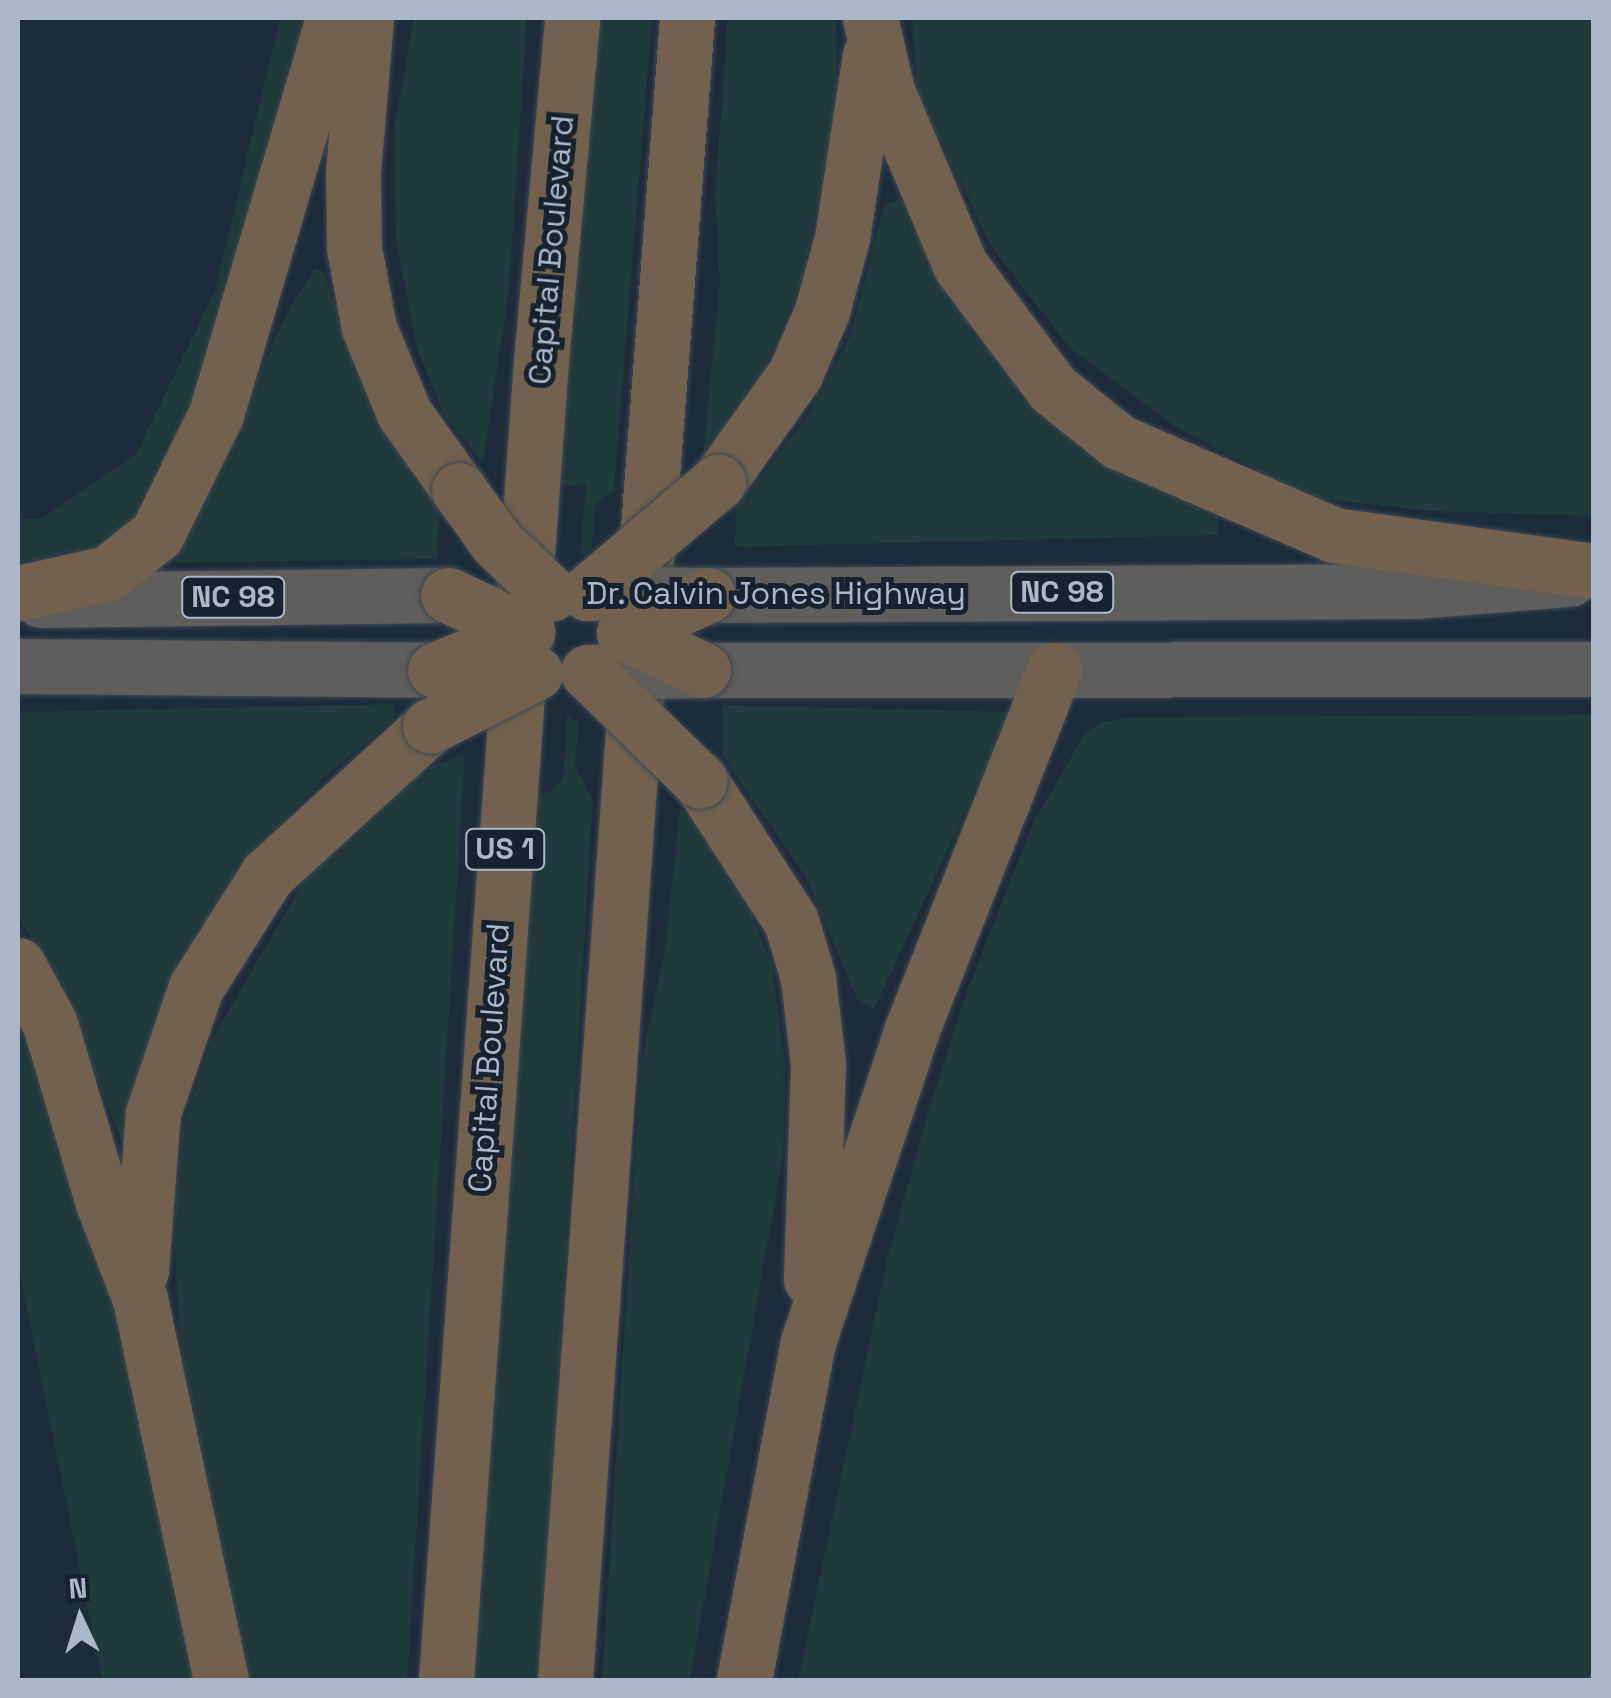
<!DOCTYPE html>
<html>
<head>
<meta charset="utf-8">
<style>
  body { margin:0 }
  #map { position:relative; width:1611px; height:1698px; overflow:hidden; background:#1e2b39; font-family:"Space Grotesk",sans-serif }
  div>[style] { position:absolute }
  .green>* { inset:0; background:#20393a }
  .stream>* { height:11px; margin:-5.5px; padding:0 5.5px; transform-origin:5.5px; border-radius:5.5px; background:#2d4560 }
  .roads { filter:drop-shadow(0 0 2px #3c4754) drop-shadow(0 0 2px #3c4754) }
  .trunk>* { height:55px; margin:-27.5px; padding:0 27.5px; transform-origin:27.5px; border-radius:27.5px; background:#605e5c }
  .motorway>* { height:55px; margin:-27.5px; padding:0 27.5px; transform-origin:27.5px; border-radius:27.5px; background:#71614e }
  .bridges { filter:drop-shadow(0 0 2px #3c4754) drop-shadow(0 0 2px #3c4754) }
  .trunk-bridge>* { height:55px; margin:-27.5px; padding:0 27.5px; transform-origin:27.5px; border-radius:27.5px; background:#605e5c }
  .motorway-bridge>* { height:55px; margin:-27.5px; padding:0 27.5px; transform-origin:27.5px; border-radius:27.5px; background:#71614e }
  span { translate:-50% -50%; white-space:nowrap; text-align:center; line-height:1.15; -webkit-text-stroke:10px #17222e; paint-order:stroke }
  .shield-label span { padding:2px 8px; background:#17222e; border:2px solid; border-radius:8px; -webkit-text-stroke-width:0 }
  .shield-label { font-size:30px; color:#acb7c7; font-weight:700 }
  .street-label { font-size:32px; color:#acb7c7 }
  .frame { position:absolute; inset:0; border:20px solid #acb7c7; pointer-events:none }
  .north { position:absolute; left:30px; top:1568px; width:100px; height:100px; -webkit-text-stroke:8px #17222e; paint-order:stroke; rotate:356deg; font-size:28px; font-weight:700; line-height:40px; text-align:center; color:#acb7c7 }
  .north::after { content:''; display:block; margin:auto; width:35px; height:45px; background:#acb7c7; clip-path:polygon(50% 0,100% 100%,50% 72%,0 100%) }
</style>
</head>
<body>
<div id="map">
  <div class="green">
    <i style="clip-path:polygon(280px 18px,315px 18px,237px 304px,143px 518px,94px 549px,54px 561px,18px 561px,18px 519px,41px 519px,136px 454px,215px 291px)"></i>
    <i style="clip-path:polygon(414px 18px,527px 18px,509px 290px,483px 463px,445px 417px,417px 348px,396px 240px,394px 129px)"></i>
    <i style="clip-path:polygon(595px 18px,652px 18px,614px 491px,596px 502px,591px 550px,580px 556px,586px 484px,564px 486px,559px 474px)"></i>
    <i style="clip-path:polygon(728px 18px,836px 18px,838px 103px,803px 278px,745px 414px,703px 455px,720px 282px,715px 194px)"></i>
    <i style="clip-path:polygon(912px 18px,1593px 18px,1593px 516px,1433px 511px,1309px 498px,1176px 427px,1070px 348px,992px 248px,917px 94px)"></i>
    <i style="clip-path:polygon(902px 198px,932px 257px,1218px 514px,1219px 535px,735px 547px,736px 509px,809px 414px,850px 336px,884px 205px)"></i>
    <i style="clip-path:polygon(315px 269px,323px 271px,354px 354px,440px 508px,437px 559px,178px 563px,174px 559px,285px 317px)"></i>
    <i style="clip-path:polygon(396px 704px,394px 720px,323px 778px,244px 869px,125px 1149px,62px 992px,18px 914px,18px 712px)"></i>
    <i style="clip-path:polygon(723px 705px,1011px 712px,874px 1010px,857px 999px,805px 876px,723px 757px)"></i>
    <i style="clip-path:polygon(567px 715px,578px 723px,575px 764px,593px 800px,540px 1680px,473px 1680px,536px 795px,550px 792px,563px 779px)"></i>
    <i style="clip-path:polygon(1593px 715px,1593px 1680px,798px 1680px,887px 1260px,927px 1116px,965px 996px,1034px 821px,1084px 735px,1101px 722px,1139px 717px)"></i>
    <i style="clip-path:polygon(465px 755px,407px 1680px,244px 1680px,179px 1336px,174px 1224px,183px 1127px,212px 1039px,314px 864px,411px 772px)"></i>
    <i style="clip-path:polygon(680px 810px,694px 815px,739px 881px,772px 965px,786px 1070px,783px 1156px,690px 1680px,602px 1680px,641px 1062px,665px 950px)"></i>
    <i style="clip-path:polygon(18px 1001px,97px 1231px,199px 1680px,102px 1680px,18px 1263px)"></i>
  </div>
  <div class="stream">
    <i style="left:1592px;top:1680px;width:4px;rotate:-56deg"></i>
  </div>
  <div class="roads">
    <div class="trunk">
      <i style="left:708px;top:595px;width:708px;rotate:-0.32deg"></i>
      <i style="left:1416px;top:591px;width:154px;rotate:-4.5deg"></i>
      <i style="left:41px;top:600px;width:407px;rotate:-0.7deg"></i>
      <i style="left:18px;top:666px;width:417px;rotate:0.5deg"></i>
      <i style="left:703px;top:670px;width:891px;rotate:-0.06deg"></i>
    </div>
    <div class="motorway">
      <i style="left:366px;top:18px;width:156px;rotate:94.8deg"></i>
      <i style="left:353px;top:173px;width:75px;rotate:89.2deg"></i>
      <i style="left:354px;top:248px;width:81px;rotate:79.4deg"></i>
      <i style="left:369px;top:328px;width:92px;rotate:67.6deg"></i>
      <i style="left:404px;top:413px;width:95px;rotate:54.5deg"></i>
      <i style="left:870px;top:18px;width:75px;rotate:76.9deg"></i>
      <i style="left:887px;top:91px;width:189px;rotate:67.2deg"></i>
      <i style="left:960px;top:265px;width:155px;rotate:53.1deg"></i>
      <i style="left:1053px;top:389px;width:85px;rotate:38.8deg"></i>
      <i style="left:1119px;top:442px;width:234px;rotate:23.4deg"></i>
      <i style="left:1334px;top:535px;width:262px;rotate:7.9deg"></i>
      <i style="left:718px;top:482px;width:133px;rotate:-54.5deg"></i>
      <i style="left:795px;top:374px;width:69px;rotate:-66.8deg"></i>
      <i style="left:822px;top:311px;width:76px;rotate:-74.7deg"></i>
      <i style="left:842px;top:238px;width:185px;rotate:-81.3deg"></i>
      <i style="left:644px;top:580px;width:564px;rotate:-85.62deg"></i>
      <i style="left:18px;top:593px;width:92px;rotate:-12.5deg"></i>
      <i style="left:108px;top:573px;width:63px;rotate:-38.5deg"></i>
      <i style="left:157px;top:534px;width:134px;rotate:-63.8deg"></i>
      <i style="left:216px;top:414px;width:413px;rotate:-73.5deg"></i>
      <i style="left:700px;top:781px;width:167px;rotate:57deg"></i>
      <i style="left:791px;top:921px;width:59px;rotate:73.4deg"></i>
      <i style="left:808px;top:978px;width:88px;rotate:83.4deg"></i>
      <i style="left:818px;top:1065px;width:214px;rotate:91.9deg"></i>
      <i style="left:18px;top:965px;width:67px;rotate:61.5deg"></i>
      <i style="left:50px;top:1024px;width:184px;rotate:73.5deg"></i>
      <i style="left:102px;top:1200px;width:106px;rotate:69deg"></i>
      <i style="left:140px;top:1299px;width:390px;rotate:78deg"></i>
      <i style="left:141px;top:1271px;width:158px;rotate:-85.7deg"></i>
      <i style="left:153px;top:1113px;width:133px;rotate:-71.2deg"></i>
      <i style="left:196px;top:987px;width:133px;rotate:-57.6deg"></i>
      <i style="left:267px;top:875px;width:221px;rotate:-42.4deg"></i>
      <i style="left:446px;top:1680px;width:1322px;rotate:-85.88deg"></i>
      <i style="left:541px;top:361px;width:344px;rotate:-84.8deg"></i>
      <i style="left:565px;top:1680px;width:1007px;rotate:-85.9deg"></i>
      <i style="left:744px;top:1680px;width:344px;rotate:-79.3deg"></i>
      <i style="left:808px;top:1342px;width:330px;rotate:-71.6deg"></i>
      <i style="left:912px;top:1029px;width:386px;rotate:-68.4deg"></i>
    </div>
  </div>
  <div class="bridges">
    <div class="trunk-bridge">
      <i style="left:587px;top:593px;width:121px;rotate:0.9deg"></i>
      <i style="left:588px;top:672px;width:115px;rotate:-1deg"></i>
    </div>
    <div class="motorway-bridge">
      <i style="left:459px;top:490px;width:65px;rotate:54.4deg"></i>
      <i style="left:497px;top:543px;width:74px;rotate:43.4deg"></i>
      <i style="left:587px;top:593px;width:172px;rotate:-40.3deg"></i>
      <i style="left:448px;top:595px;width:87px;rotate:25.1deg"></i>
      <i style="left:624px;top:633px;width:92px;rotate:-24.3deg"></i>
      <i style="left:624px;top:633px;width:87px;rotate:25.1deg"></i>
      <i style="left:435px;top:670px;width:100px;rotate:-22.4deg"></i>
      <i style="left:588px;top:672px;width:156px;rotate:44.2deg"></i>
      <i style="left:430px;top:726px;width:118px;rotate:-26.8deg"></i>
    </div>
  </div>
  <div class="shield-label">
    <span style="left:1062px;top:592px">NC 98</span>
    <span style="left:233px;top:597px">NC 98</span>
    <span style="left:505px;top:849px">US 1</span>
  </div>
  <div class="street-label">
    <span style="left:551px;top:250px;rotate:-85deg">Capital Boulevard</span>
    <span style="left:776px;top:593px">Dr. Calvin Jones Highway</span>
    <span style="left:489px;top:1058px;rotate:-86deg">Capital Boulevard</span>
  </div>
  <div class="frame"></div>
  <div class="north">N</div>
</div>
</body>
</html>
